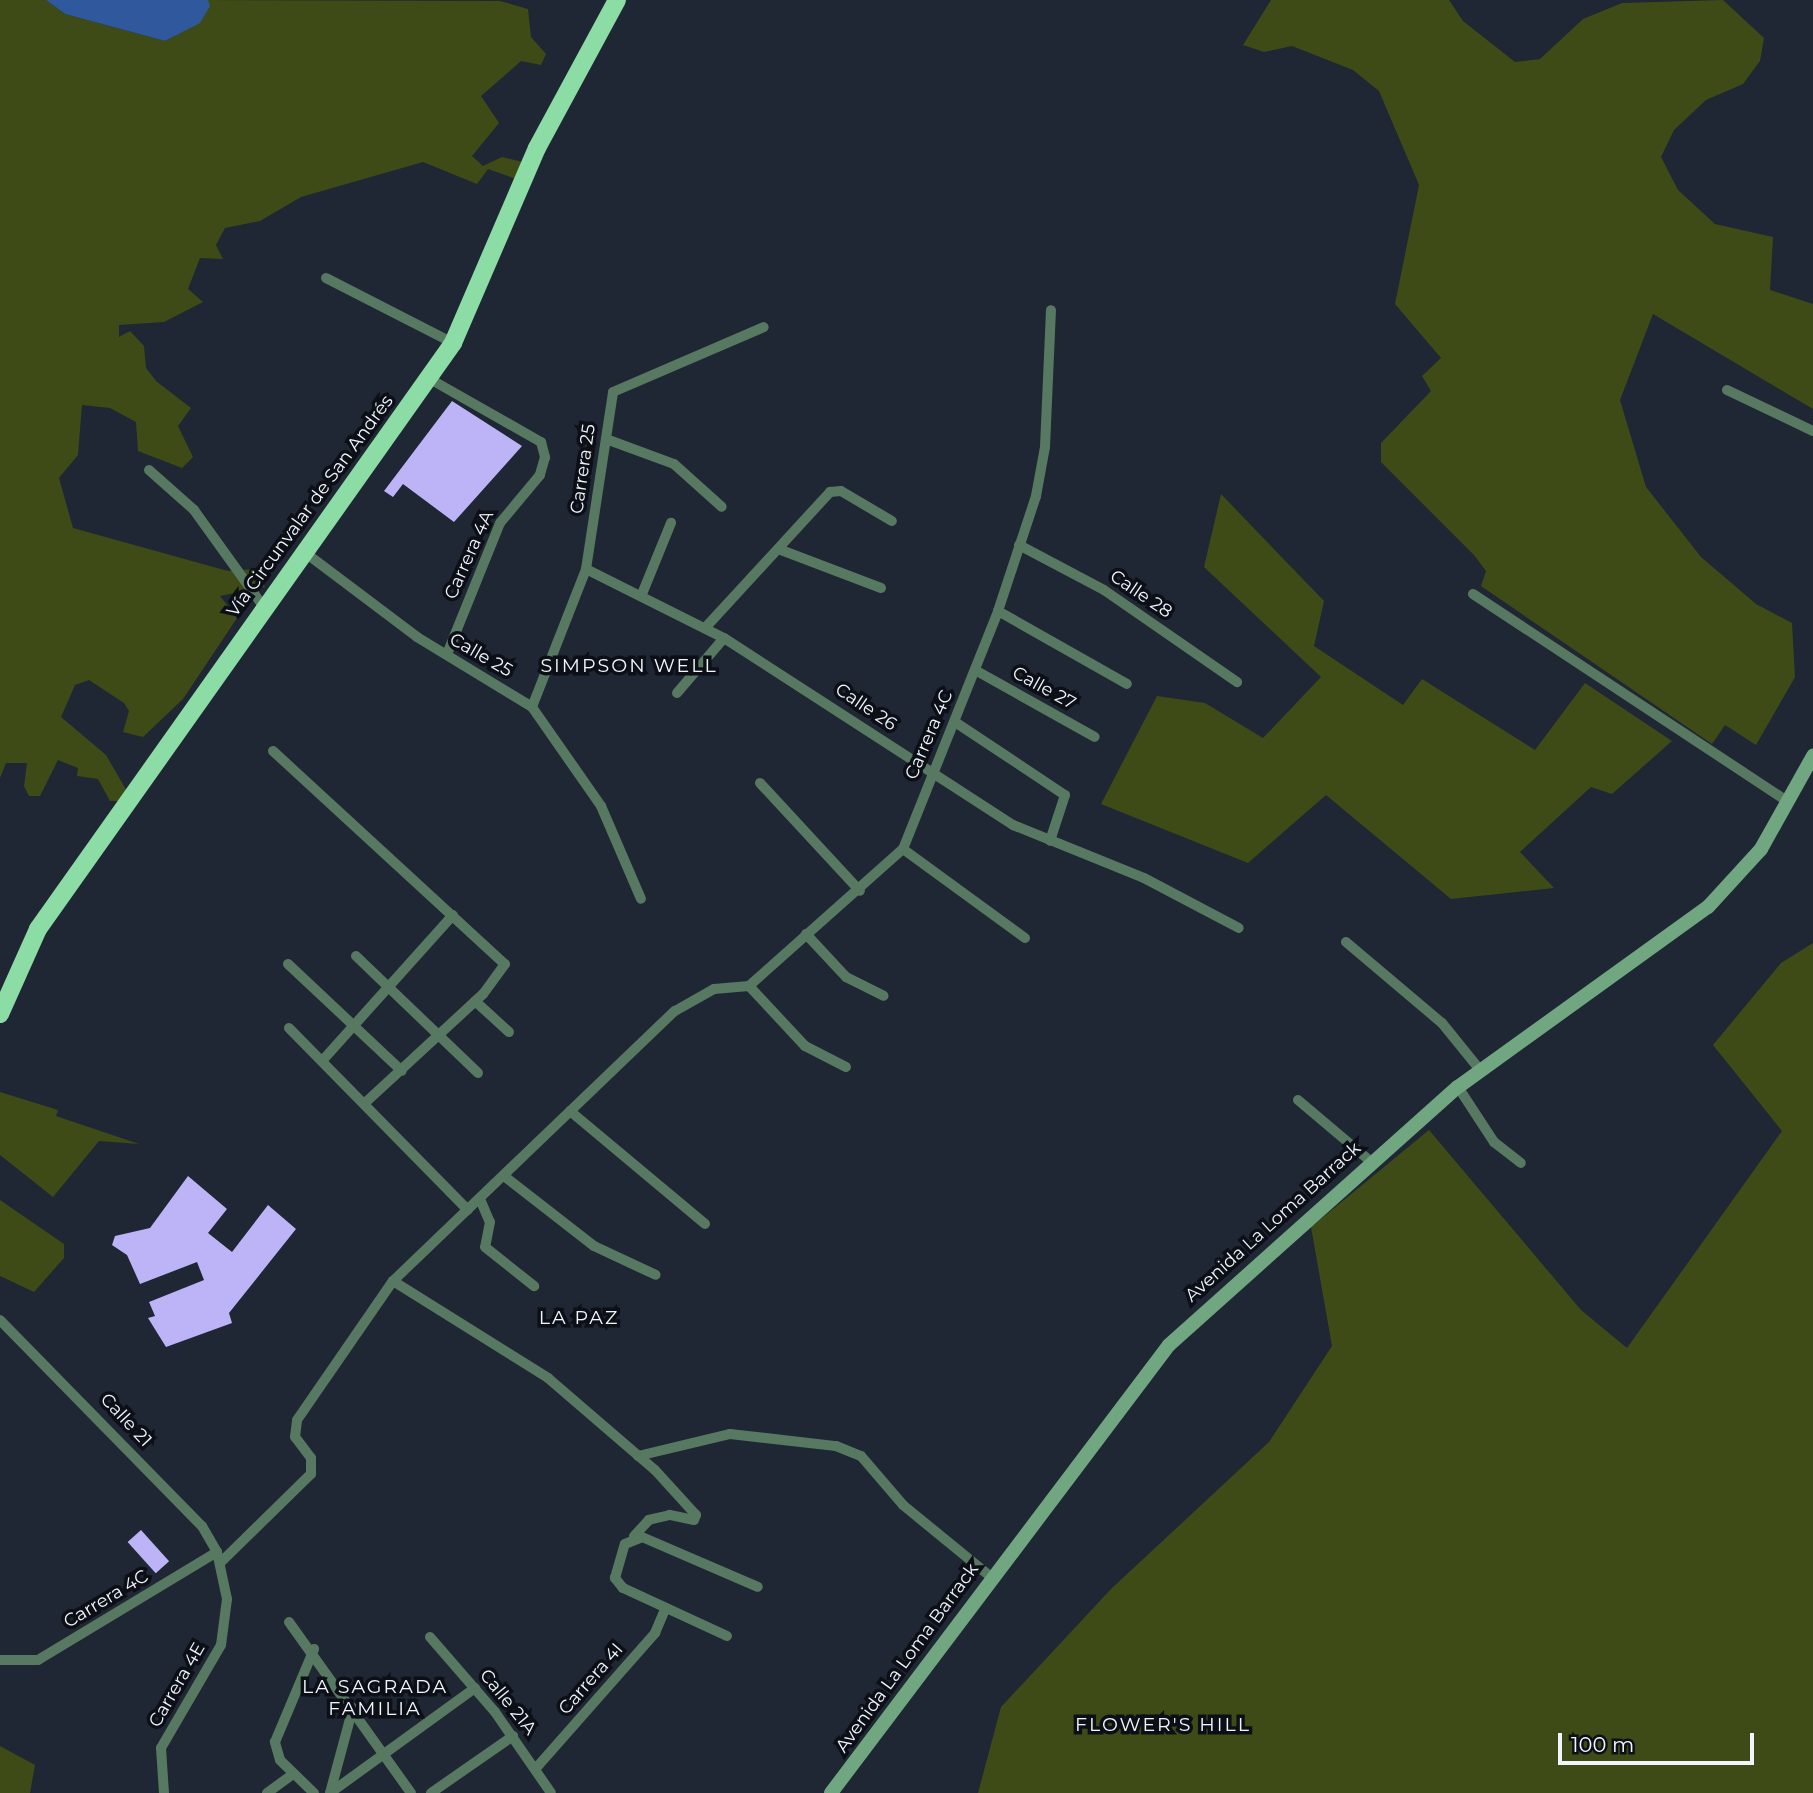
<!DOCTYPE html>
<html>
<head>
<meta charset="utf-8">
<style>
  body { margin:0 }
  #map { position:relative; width:1813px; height:1793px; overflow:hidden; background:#1f2634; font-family:Montserrat,sans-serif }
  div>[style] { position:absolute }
  .green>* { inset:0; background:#3e4b16 }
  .water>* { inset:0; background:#2f599c }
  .building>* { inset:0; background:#bdb3f7; transform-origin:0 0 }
  .minor>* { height:10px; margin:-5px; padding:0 5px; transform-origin:5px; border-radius:5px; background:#577861 }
  .secondary>* { height:14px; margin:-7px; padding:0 7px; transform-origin:7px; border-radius:7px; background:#70a781 }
  .trunk>* { height:18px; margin:-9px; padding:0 9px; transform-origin:9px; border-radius:9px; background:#8cdca6 }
  span { translate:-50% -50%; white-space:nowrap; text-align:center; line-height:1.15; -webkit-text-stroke:7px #0c0f15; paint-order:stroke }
  .street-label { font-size:18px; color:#f0f5fe }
  .neighbourhood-label { font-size:19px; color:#f0f5fe; letter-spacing:2px }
  .scale { position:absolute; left:1558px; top:1733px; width:196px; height:32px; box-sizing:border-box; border:4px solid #f0f5fe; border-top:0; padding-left:9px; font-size:21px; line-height:24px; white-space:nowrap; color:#f0f5fe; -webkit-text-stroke:5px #0c0f15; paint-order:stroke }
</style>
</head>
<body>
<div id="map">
  <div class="green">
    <i style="clip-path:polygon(0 0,46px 0,65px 14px,165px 41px,200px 22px,208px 0,500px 1px,528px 9px,531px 37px,546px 54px,541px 65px,521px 61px,481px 96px,499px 123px,472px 156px,483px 166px,502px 157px,523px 162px,516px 179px,488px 169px,477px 184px,423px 162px,301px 197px,260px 221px,225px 228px,216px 245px,223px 259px,200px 258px,188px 289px,203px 302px,164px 322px,119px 325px,119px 337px,130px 331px,144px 346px,146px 368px,156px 381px,191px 408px,178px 426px,193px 457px,182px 468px,138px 451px,136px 422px,110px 408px,82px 405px,78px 455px,59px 478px,73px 528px,228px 571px,255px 569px,265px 587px,220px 596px,237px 618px,183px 699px,143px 737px,123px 732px,129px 711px,124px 703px,89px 680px,75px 685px,61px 717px,106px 755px,128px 793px,118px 801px,110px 801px,98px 779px,77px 776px,78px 768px,58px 760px,40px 796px,29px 796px,24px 786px,27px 763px,6px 763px,0 778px)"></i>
    <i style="clip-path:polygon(1271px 0,1449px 0,1463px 21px,1515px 62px,1540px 59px,1583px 19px,1622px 3px,1723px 0,1764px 38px,1760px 61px,1743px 84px,1706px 100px,1674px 130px,1661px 157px,1678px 190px,1715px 224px,1773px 237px,1770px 290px,1813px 304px,1813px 409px,1653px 314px,1620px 400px,1646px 487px,1701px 557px,1756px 604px,1792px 623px,1795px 677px,1756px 745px,1725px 725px,1712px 744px,1481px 586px,1486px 571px,1474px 555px,1381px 462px,1381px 443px,1431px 391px,1422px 376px,1441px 358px,1395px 304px,1419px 185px,1379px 91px,1353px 70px,1292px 46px,1264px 52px,1243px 45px)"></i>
    <i style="clip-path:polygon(1221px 494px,1324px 601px,1314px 646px,1403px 705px,1422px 679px,1535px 750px,1585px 683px,1672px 741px,1612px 794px,1591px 787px,1520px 852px,1554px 888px,1451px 899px,1326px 795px,1248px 863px,1101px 804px,1157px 696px,1205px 703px,1263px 738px,1321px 677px,1204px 567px)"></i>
    <i style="clip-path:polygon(1813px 943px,1813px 1793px,978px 1793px,1001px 1707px,1111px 1589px,1269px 1442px,1332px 1346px,1311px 1227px,1429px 1130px,1581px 1310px,1627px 1348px,1782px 1131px,1713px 1045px,1781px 963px)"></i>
    <i style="clip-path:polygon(0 1092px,58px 1110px,56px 1116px,139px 1144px,99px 1141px,53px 1197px,0 1155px)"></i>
    <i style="clip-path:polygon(0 1200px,64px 1244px,64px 1258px,34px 1292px,0 1276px)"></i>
    <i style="clip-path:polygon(0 1746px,35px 1765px,30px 1793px,0 1793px)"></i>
  </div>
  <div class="water">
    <i style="clip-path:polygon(46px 0,208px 0,210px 6px,200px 23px,165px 41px,65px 14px)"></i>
  </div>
  <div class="building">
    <i style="clip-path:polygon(452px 401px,522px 446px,454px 522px,403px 484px,393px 497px,384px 491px)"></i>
    <i style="clip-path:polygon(188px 1176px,227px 1209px,208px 1233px,232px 1252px,268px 1205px,296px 1229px,229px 1313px,232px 1323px,166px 1347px,148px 1318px,155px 1316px,149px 1302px,204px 1280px,197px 1262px,140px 1284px,127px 1255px,112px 1245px,115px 1236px,150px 1228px)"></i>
    <i style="left:141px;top:1530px;width:42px;height:18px;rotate:48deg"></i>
  </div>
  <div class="minor">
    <i style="left:326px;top:278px;width:143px;rotate:27.1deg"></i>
    <i style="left:430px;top:379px;width:128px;rotate:29.6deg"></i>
    <i style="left:541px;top:442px;width:16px;rotate:75deg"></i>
    <i style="left:545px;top:457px;width:19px;rotate:106deg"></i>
    <i style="left:540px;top:475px;width:62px;rotate:129.8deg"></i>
    <i style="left:500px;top:523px;width:141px;rotate:112deg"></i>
    <i style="left:1727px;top:390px;width:95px;rotate:25.5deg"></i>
    <i style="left:606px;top:439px;width:72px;rotate:20.2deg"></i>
    <i style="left:674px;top:464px;width:64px;rotate:41.9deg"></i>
    <i style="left:149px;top:470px;width:60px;rotate:41.6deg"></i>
    <i style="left:194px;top:510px;width:118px;rotate:54.3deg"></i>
    <i style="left:1019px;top:545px;width:96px;rotate:27.9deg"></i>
    <i style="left:1104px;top:590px;width:162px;rotate:34.7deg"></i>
    <i style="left:781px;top:550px;width:107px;rotate:20.8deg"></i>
    <i style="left:303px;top:551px;width:143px;rotate:37deg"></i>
    <i style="left:417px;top:637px;width:135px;rotate:31.3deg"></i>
    <i style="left:532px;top:707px;width:121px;rotate:55.1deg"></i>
    <i style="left:601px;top:806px;width:101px;rotate:66.7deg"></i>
    <i style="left:586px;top:569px;width:154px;rotate:26.6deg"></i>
    <i style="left:724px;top:638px;width:344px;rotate:32.9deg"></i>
    <i style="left:1013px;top:825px;width:141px;rotate:22deg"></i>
    <i style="left:1144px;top:878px;width:107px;rotate:27.8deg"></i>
    <i style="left:642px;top:594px;width:77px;rotate:-67.8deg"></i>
    <i style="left:1473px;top:594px;width:378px;rotate:33.4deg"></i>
    <i style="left:998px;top:611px;width:148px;rotate:29.5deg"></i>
    <i style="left:705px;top:628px;width:185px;rotate:-47.4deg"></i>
    <i style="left:830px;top:492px;width:11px;rotate:-5deg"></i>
    <i style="left:841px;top:491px;width:59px;rotate:30.5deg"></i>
    <i style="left:975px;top:670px;width:137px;rotate:29.2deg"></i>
    <i style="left:677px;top:693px;width:72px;rotate:-49.5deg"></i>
    <i style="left:532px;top:707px;width:148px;rotate:-68.6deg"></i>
    <i style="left:586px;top:569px;width:179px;rotate:-81.3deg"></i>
    <i style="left:613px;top:392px;width:164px;rotate:-23.3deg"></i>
    <i style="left:955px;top:722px;width:132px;rotate:33.6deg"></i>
    <i style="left:1065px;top:795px;width:48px;rotate:108.1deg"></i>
    <i style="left:273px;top:751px;width:315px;rotate:42.6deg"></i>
    <i style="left:505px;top:964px;width:37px;rotate:126deg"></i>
    <i style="left:483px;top:994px;width:159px;rotate:137.3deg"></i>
    <i style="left:760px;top:783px;width:147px;rotate:47.2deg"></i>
    <i style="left:903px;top:849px;width:151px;rotate:36.1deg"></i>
    <i style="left:806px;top:934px;width:59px;rotate:47.1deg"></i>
    <i style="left:846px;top:977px;width:42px;rotate:26.6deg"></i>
    <i style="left:1346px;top:942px;width:126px;rotate:40.2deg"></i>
    <i style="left:1442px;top:1023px;width:60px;rotate:51deg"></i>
    <i style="left:356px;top:956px;width:169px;rotate:43.8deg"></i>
    <i style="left:288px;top:964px;width:156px;rotate:43.2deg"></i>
    <i style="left:475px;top:1001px;width:46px;rotate:42.4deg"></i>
    <i style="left:289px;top:1028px;width:255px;rotate:45.5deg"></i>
    <i style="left:322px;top:1061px;width:196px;rotate:-48.1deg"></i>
    <i style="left:846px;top:1067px;width:46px;rotate:-152.9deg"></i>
    <i style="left:805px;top:1046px;width:82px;rotate:-133deg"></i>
    <i style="left:749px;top:986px;width:206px;rotate:-41.7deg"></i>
    <i style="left:903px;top:849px;width:256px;rotate:-68.2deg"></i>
    <i style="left:998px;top:611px;width:121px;rotate:-71.7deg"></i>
    <i style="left:1036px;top:496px;width:50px;rotate:-79.6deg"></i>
    <i style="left:1045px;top:447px;width:137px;rotate:-87.5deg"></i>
    <i style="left:1458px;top:1087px;width:66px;rotate:56.8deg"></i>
    <i style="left:1494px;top:1142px;width:34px;rotate:38deg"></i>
    <i style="left:1298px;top:1100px;width:93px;rotate:40.2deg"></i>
    <i style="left:570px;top:1111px;width:176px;rotate:39.9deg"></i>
    <i style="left:504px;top:1176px;width:114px;rotate:37.9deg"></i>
    <i style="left:594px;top:1246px;width:68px;rotate:25.1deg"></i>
    <i style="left:480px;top:1199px;width:25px;rotate:67deg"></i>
    <i style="left:490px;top:1222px;width:25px;rotate:101deg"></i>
    <i style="left:485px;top:1247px;width:63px;rotate:38.5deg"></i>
    <i style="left:393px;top:1281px;width:183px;rotate:32deg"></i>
    <i style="left:548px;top:1378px;width:141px;rotate:40.7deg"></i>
    <i style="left:655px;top:1470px;width:61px;rotate:47.7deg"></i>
    <i style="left:696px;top:1515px;width:5px;rotate:112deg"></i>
    <i style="left:694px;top:1520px;width:25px;rotate:-168deg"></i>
    <i style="left:670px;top:1515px;width:22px;rotate:167deg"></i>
    <i style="left:649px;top:1520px;width:22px;rotate:133deg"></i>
    <i style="left:0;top:1320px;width:289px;rotate:45.6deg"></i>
    <i style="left:202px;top:1526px;width:30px;rotate:60deg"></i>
    <i style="left:217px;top:1552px;width:48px;rotate:78deg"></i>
    <i style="left:227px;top:1599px;width:46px;rotate:97.4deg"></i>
    <i style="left:221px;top:1645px;width:119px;rotate:120.2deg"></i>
    <i style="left:161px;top:1748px;width:45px;rotate:86.2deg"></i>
    <i style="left:638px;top:1456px;width:95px;rotate:-13.4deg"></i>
    <i style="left:730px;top:1434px;width:107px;rotate:6.5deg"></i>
    <i style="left:836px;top:1446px;width:27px;rotate:22deg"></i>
    <i style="left:861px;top:1456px;width:65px;rotate:49.4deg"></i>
    <i style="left:903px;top:1505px;width:114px;rotate:39.3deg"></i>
    <i style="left:220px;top:1563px;width:127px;rotate:-44.4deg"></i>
    <i style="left:311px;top:1474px;width:16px;rotate:-90deg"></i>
    <i style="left:311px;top:1458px;width:26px;rotate:-127deg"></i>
    <i style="left:295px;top:1437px;width:17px;rotate:-83deg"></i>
    <i style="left:297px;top:1420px;width:169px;rotate:-55.4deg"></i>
    <i style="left:393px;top:1281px;width:390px;rotate:-43.8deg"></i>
    <i style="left:675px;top:1011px;width:45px;rotate:-29.4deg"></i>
    <i style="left:714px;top:989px;width:35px;rotate:-5deg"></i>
    <i style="left:289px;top:1622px;width:210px;rotate:54.5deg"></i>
    <i style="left:727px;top:1636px;width:115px;rotate:-155.2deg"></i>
    <i style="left:623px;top:1588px;width:13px;rotate:-129deg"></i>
    <i style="left:615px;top:1578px;width:35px;rotate:-74deg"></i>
    <i style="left:625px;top:1544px;width:18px;rotate:-22deg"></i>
    <i style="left:642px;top:1537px;width:126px;rotate:23.3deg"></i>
    <i style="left:430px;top:1637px;width:99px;rotate:49.1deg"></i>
    <i style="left:495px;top:1712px;width:98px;rotate:55.3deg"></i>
    <i style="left:0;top:1660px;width:38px"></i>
    <i style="left:38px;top:1660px;width:209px;rotate:-31.1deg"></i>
    <i style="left:537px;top:1767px;width:179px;rotate:-48.6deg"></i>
    <i style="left:655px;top:1633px;width:25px;rotate:-67deg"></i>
    <i style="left:267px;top:1793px;width:31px;rotate:-36deg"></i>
    <i style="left:314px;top:1793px;width:47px;rotate:-135.9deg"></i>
    <i style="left:280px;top:1760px;width:19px;rotate:-106deg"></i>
    <i style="left:275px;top:1742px;width:101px;rotate:-67.2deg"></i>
    <i style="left:330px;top:1793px;width:179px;rotate:-35.9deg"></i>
    <i style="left:330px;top:1793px;width:88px;rotate:-74.9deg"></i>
    <i style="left:431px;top:1793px;width:100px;rotate:-34.8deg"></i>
  </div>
  <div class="secondary">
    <i style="left:831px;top:1793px;width:561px;rotate:-52.97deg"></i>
    <i style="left:1169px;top:1345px;width:387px;rotate:-41.8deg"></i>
    <i style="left:1458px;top:1087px;width:308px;rotate:-35.8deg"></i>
    <i style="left:1708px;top:907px;width:79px;rotate:-47.6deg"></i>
    <i style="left:1761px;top:849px;width:107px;rotate:-60.8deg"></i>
  </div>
  <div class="trunk">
    <i style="left:0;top:1014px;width:93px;rotate:-65.9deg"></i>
    <i style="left:38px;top:929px;width:718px;rotate:-54.69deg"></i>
    <i style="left:453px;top:343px;width:212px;rotate:-66.7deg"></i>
    <i style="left:537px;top:148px;width:168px;rotate:-61.6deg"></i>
  </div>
  <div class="street-label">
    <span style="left:583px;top:469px;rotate:-82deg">Carrera 25</span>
    <span style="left:310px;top:506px;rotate:-54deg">Vía Circunvalar de San Andrés</span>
    <span style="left:469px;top:555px;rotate:-66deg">Carrera 4A</span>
    <span style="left:1141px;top:594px;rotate:34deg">Calle 28</span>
    <span style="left:481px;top:655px;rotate:30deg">Calle 25</span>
    <span style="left:1044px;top:688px;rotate:29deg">Calle 27</span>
    <span style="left:866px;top:707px;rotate:34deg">Calle 26</span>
    <span style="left:929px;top:735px;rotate:-67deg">Carrera 4C</span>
    <span style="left:1273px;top:1222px;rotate:-42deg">Avenida La Loma Barrack</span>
    <span style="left:126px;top:1420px;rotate:47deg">Calle 21</span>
    <span style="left:106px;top:1599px;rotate:-31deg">Carrera 4C</span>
    <span style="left:907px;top:1658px;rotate:-54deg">Avenida La Loma Barrack</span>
    <span style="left:591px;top:1679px;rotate:-49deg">Carrera 4I</span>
    <span style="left:177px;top:1685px;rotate:-60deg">Carrera 4E</span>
    <span style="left:508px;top:1702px;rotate:51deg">Calle 21A</span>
  </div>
  <div class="neighbourhood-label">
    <span style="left:629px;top:666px">SIMPSON WELL</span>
    <span style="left:579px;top:1318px">LA PAZ</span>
    <span style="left:375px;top:1698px">LA SAGRADA<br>FAMILIA</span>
    <span style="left:1163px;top:1725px">FLOWER'S HILL</span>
  </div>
  <div class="scale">100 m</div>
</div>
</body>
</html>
